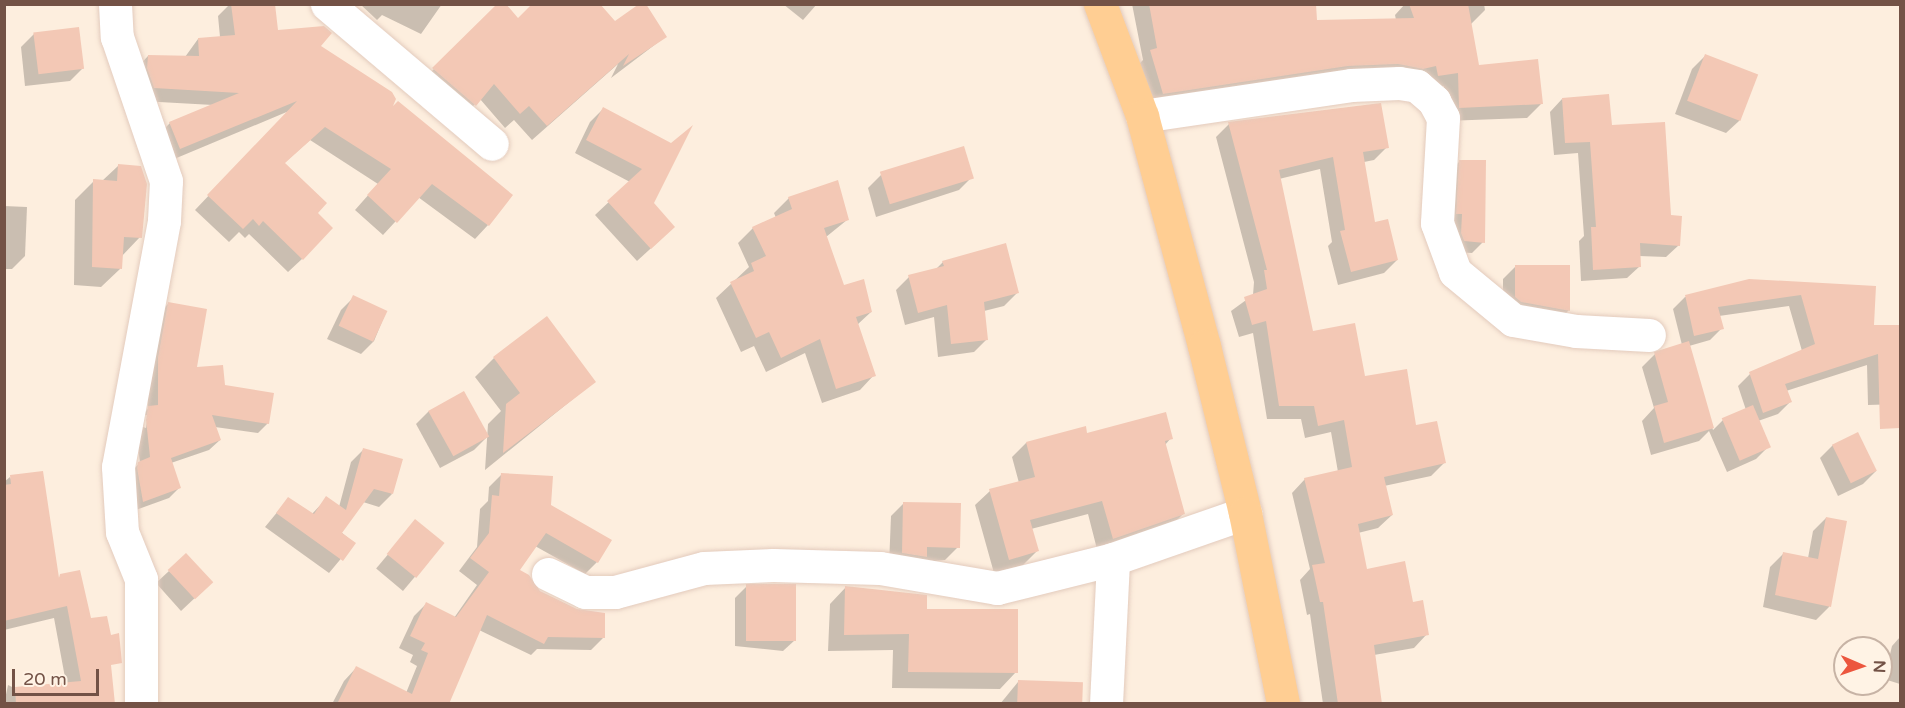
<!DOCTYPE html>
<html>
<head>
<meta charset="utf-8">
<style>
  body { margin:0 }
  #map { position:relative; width:1905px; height:708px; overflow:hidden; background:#fdeede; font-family:"Varela Round",sans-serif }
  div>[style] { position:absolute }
  .shadow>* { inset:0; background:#0003; transform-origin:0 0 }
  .building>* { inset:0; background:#f3c8b5; transform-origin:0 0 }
  .roads { filter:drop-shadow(0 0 2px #e3cbbd) drop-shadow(0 0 2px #e3cbbd) }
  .street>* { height:33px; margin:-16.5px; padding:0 16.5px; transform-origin:16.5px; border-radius:16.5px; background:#fff }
  .primary>* { height:33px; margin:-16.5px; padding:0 16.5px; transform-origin:16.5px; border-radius:16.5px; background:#ffce93 }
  span { translate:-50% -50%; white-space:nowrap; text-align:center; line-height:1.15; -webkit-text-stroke:5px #fff3e5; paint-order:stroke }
  .frame { position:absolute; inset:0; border:6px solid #735246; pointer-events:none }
  .north { position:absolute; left:1833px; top:636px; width:60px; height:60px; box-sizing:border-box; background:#fff3e5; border:2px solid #c7b3a5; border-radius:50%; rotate:92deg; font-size:16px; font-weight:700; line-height:24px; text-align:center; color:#735246 }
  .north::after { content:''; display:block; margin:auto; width:21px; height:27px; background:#ec563e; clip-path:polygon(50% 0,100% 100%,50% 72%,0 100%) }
  .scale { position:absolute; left:12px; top:669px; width:87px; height:27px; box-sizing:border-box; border:3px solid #735246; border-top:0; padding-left:8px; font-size:18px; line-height:21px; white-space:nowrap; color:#735246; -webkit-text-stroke:4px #fff3e5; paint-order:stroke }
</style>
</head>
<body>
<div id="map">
  <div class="shadow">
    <i style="clip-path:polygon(230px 4px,273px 4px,276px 31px,319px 46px,388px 112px,488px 225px,475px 239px,418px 197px,383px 235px,355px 210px,378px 184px,310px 140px,283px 164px,315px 213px,302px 259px,288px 272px,249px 234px,245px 238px,239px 232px,229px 242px,195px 210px,289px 111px,167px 162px,156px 137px,170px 123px,213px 105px,141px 101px,135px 70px,148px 56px,185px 57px,198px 39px,220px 37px,218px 16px)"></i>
    <i style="clip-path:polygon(360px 4px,442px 4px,421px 34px,382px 15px,377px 20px)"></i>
    <i style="clip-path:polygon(783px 4px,817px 4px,803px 20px)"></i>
    <i style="clip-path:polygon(1132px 4px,1314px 4px,1316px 21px,1396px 20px,1395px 15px,1405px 4px,1484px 4px,1485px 10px,1471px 24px,1477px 67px,1541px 104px,1527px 118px,1445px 121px,1444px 86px,1149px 107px,1137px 66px,1143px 60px)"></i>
    <i style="clip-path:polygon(483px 20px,614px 23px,665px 37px,611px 78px,618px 64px,532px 140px,514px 120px,505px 128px,480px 99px,460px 119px,419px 84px)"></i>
    <i style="clip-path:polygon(34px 34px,83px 68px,70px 81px,25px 86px,21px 47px)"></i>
    <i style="clip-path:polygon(1705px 56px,1756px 75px,1739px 121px,1726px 133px,1675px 114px,1692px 69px)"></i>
    <i style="clip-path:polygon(1562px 99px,1670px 217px,1679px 245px,1666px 257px,1639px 256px,1640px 266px,1627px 278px,1581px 281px,1579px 241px,1584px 236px,1578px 153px,1554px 155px,1550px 112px)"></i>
    <i style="clip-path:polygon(603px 109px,671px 144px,652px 203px,660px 240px,637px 261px,595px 215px,630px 182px,575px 153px,590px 122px)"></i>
    <i style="clip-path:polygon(1229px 124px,1387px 147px,1374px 160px,1364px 162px,1374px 224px,1397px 260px,1384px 273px,1338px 285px,1328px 246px,1332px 242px,1320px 169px,1279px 179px,1312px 332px,1415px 427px,1444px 463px,1431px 476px,1384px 486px,1392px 515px,1378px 528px,1358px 533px,1365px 571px,1412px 604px,1427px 634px,1414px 648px,1374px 655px,1381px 704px,1323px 704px,1310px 614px,1307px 615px,1300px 580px,1310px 569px,1292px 493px,1305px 479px,1338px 472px,1331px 432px,1305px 438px,1301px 419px,1267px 419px,1253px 333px,1239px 337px,1231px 311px,1253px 295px,1254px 282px,1216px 137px)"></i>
    <i style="clip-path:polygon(1460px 161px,1483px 242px,1472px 253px,1452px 252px,1448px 173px)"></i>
    <i style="clip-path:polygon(118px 166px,140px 237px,121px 257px,120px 269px,101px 287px,74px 285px,75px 200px,94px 181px,102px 181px)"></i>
    <i style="clip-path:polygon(881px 175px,972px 177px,959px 190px,876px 217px,868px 188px)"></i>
    <i style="clip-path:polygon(789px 198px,847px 220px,826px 237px,843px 287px,871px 312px,857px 325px,874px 375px,860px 390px,822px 403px,805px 353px,766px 372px,754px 346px,741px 352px,716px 298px,749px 267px,738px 243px,753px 228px,776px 218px,774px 213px)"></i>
    <i style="clip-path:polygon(4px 206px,27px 207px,25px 256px,12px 269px,4px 269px)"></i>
    <i style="clip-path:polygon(943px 262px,1017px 293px,1004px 306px,984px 311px,987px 339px,974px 352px,938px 357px,934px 317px,905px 325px,896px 290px,909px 277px,936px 269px)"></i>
    <i style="clip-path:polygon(1516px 266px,1569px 310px,1556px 323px,1503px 311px,1503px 279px)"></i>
    <i style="clip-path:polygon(evenodd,1875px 288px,1872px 327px,1900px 326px,1900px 404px,1868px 405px,1867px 365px,1786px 391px,1790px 402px,1778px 414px,1758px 421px,1769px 446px,1756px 459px,1727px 472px,1709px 431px,1699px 441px,1651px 455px,1642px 421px,1654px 408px,1642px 367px,1655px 354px,1682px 345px,1673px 309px,1685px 297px,1875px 288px,1789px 306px,1802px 351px,1750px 374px,1738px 386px,1746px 410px,1723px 420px,1713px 430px,1689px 346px,1710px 340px,1722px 328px,1719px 316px,1789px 306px)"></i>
    <i style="clip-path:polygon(354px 297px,386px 312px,374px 341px,361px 354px,327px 339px,341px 310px)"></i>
    <i style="clip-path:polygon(evenodd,168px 304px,196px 368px,268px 423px,258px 433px,215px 427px,220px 440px,209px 450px,171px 463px,179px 488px,169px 498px,133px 511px,128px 474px,140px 463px,136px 432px,139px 418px,148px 409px,148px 369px,158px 314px,168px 304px,145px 415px,148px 415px,146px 428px,143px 427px,145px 415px)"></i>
    <i style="clip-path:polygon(494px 358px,594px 382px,485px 470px,488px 424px,501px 411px,475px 377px)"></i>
    <i style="clip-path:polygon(429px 411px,487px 437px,474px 450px,440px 468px,416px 424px)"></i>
    <i style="clip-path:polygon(1086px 435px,1171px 438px,1165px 445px,1184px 513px,1169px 528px,1098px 553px,1088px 514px,1031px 529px,1037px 551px,1023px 565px,994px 573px,975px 505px,990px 491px,1019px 483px,1012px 457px,1026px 443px)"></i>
    <i style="clip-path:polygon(1833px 445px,1876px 471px,1863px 484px,1838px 496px,1820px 458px)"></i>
    <i style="clip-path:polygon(364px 449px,392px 494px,379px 507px,363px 502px,341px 532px,354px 543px,329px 573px,265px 527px,288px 499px,311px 515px,327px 498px,339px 507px,351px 462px)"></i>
    <i style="clip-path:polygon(502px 474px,550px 506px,597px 562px,585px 574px,535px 546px,518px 571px,539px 592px,603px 638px,591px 650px,537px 649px,531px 655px,479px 630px,447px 704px,332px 704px,344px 681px,356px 668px,406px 693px,417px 666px,410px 662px,413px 655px,399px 648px,414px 616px,426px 604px,454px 618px,477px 585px,459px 571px,477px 547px,480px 509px,488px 501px,489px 487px)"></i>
    <i style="clip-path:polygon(10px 477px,58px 579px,61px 576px,100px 704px,4px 704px,8px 685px,37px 699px,66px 683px,54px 618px,4px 630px,4px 482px)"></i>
    <i style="clip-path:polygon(904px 503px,958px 547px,945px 560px,889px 565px,891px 516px)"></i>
    <i style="clip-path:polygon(1826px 518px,1845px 522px,1829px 607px,1816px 620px,1763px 607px,1770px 567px,1783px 554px,1808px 558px,1813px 531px)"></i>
    <i style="left:416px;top:521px;width:35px;height:62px;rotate:40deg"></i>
    <i style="clip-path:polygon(169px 571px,198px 595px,181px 611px,156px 583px)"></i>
    <i style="clip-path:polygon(747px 586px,795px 640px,783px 651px,735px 646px,735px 598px)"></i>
    <i style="clip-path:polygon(846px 587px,1016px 672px,1000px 689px,892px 688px,893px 650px,828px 651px,830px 604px)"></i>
    <i style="clip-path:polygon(1900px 637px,1900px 684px,1884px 679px,1892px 646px)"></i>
    <i style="clip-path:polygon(1018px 682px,1081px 704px,1000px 704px)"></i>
  </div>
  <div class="building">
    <i style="clip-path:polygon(231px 4px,275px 4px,278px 30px,324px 26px,332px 33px,321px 46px,392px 92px,396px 99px,393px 106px,398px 101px,513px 195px,489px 226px,432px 184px,397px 223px,367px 195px,391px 169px,325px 127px,285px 163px,327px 203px,318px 213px,333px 228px,303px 260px,263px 221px,259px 226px,253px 219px,243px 229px,207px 195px,297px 101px,180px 149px,169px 122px,239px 93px,154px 88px,147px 68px,148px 55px,199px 56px,198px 38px,235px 35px)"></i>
    <i style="clip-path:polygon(497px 4px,506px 4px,518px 18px,532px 4px,600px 4px,615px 21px,639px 4px,646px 4px,667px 37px,623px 66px,629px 54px,547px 126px,529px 106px,520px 114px,494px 84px,476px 106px,432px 68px)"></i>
    <i style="clip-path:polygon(1149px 4px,1316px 4px,1317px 20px,1414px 18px,1409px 4px,1468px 4px,1479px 65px,1538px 59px,1543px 104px,1459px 108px,1458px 73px,1438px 76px,1436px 66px,1423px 69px,1398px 64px,1348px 66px,1163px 94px,1150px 50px,1157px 48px)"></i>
    <i style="left:79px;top:27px;width:42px;height:46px;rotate:83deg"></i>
    <i style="left:1705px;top:54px;width:57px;height:50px;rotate:21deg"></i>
    <i style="clip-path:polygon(1609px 94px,1612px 125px,1665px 122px,1671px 215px,1682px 216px,1680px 246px,1640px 243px,1641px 267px,1593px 270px,1591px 227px,1596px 227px,1590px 142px,1565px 143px,1562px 98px)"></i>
    <i style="clip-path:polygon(1381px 103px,1389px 148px,1363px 152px,1375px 222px,1388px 219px,1398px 260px,1351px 272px,1340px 231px,1345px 230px,1333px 157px,1279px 170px,1313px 331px,1355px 323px,1365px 376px,1407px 369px,1416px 425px,1437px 421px,1446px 463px,1384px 477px,1393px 515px,1358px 524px,1367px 569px,1405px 561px,1413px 602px,1423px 600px,1429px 635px,1374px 645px,1382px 704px,1338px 704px,1323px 602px,1320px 602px,1312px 565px,1325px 563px,1304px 478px,1352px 467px,1344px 420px,1318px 426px,1314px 406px,1279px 406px,1266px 321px,1252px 325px,1244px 297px,1267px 289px,1264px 270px,1267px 270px,1228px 122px)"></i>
    <i style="clip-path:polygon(603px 107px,671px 143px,693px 125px,654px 203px,675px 227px,651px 249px,607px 201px,642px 169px,586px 140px)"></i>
    <i style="left:964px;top:146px;width:34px;height:88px;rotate:73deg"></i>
    <i style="clip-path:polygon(1459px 160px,1486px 160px,1485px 243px,1464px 241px,1461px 233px,1462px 214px,1456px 214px)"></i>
    <i style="clip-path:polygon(118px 164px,141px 166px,147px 184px,142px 238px,124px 237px,122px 269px,92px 267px,93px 179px,117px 181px)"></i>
    <i style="clip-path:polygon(838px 180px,849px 220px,824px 228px,844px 285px,864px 279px,872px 312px,856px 317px,876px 376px,836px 389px,820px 339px,781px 358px,769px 332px,756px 338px,730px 282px,754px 271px,751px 263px,766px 256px,752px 227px,792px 209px,788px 197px)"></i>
    <i style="clip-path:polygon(1006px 243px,1019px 293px,984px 302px,988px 340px,951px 344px,947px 305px,918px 313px,908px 275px,944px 266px,942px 261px)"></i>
    <i style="clip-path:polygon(1515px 265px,1570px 265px,1570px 311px,1521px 302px,1515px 297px)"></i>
    <i style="clip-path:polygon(1749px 279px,1876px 286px,1874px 325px,1900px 325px,1900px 428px,1880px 429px,1878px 354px,1785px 384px,1792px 402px,1763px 413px,1749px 372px,1815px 344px,1801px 295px,1718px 307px,1724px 329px,1694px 336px,1685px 295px)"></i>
    <i style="left:353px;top:295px;width:38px;height:34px;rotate:25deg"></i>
    <i style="clip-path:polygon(168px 302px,207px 309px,197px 367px,223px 365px,225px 385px,274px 393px,269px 424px,212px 415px,221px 440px,171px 458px,181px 488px,143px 502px,137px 468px,138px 462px,150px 457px,146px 420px,148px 406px,158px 405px,158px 357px)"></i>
    <i style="clip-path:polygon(547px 316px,596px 382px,503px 453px,506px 404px,520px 393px,493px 357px)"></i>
    <i style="clip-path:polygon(1689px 341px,1714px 428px,1664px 443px,1654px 406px,1668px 402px,1654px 352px)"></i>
    <i style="left:464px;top:391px;width:52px;height:41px;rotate:61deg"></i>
    <i style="left:1753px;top:405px;width:46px;height:34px;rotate:67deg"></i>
    <i style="clip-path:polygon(1166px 412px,1173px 439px,1165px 441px,1185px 514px,1113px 539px,1102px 501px,1030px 520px,1039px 551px,1009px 560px,989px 489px,1035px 477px,1026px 442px,1086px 426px,1087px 433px)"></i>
    <i style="left:1858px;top:432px;width:43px;height:29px;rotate:64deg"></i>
    <i style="clip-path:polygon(363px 448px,403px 459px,393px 494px,374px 489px,342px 533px,356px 543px,343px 561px,276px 513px,288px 497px,314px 514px,326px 496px,346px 510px)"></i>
    <i style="clip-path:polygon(43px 471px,59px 578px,60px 574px,80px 570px,91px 618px,107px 616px,111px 635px,119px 633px,122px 663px,111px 665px,115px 704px,16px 704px,15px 687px,81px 681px,67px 606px,4px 621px,4px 485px,11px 484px,10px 475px)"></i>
    <i style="clip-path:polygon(501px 473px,553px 476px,551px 505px,612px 540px,598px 563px,546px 533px,520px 570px,529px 575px,540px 591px,577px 609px,605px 613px,605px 638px,548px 637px,544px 644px,487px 615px,449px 704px,337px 704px,356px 666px,412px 694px,428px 653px,421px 650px,425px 643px,410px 636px,426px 602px,456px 617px,489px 572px,470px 558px,489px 533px,492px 495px,499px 496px)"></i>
    <i style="clip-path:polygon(903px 502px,961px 503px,960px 548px,927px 547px,927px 557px,902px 553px)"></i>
    <i style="clip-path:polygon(1826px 517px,1847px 521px,1831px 607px,1775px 595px,1783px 552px,1818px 559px)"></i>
    <i style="left:415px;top:519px;width:38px;height:45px;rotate:39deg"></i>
    <i style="left:186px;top:553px;width:40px;height:25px;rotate:47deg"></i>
    <i style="left:796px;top:584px;width:57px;height:50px;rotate:90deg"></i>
    <i style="clip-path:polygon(845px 586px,927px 595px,927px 609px,1018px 609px,1018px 673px,908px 672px,909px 634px,844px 635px)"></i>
    <i style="left:1018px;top:680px;width:65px;height:24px;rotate:2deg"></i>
  </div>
  <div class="roads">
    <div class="street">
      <i style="left:115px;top:4px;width:33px;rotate:87deg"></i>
      <i style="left:117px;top:37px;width:152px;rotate:71.2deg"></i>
      <i style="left:166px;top:181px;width:40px;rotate:92.9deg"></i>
      <i style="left:164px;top:221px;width:250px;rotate:100.6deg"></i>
      <i style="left:118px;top:467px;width:65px;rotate:86.5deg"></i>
      <i style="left:122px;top:532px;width:51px;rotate:68deg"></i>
      <i style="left:141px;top:579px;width:125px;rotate:90deg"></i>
      <i style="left:327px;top:4px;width:216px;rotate:40.3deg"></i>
      <i style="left:1142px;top:116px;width:211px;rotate:-8.4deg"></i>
      <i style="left:1351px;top:85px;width:48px;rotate:-2.4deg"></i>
      <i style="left:1399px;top:83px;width:18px;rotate:9deg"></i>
      <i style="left:1417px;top:86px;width:23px;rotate:41deg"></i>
      <i style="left:1434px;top:101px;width:19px;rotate:62deg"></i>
      <i style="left:1443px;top:118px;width:105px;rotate:93.3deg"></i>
      <i style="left:1437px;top:223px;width:52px;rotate:69.8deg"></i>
      <i style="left:1455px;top:272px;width:75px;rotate:39.6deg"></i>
      <i style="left:1513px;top:320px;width:64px;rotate:9.9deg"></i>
      <i style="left:1576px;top:331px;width:73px;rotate:3.1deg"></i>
      <i style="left:548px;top:574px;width:41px;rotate:25.9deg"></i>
      <i style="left:585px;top:592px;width:30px"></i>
      <i style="left:615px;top:592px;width:92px;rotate:-15.1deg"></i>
      <i style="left:704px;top:568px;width:69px;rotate:-2.5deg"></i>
      <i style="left:773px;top:565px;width:107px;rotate:1.6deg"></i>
      <i style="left:880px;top:568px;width:119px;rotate:9.7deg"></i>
      <i style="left:997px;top:588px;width:120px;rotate:-14deg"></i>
      <i style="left:1113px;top:559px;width:140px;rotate:-19.2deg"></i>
      <i style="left:1106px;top:704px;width:145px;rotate:-87.2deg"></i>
    </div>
    <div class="primary">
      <i style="left:1100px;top:4px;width:120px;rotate:69.4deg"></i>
      <i style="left:1142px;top:116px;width:238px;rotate:74.9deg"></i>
      <i style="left:1204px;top:346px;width:172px;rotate:76.2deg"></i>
      <i style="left:1245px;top:513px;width:195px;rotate:78.7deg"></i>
    </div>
  </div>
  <div class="frame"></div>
  <div class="north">N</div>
  <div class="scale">20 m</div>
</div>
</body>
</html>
